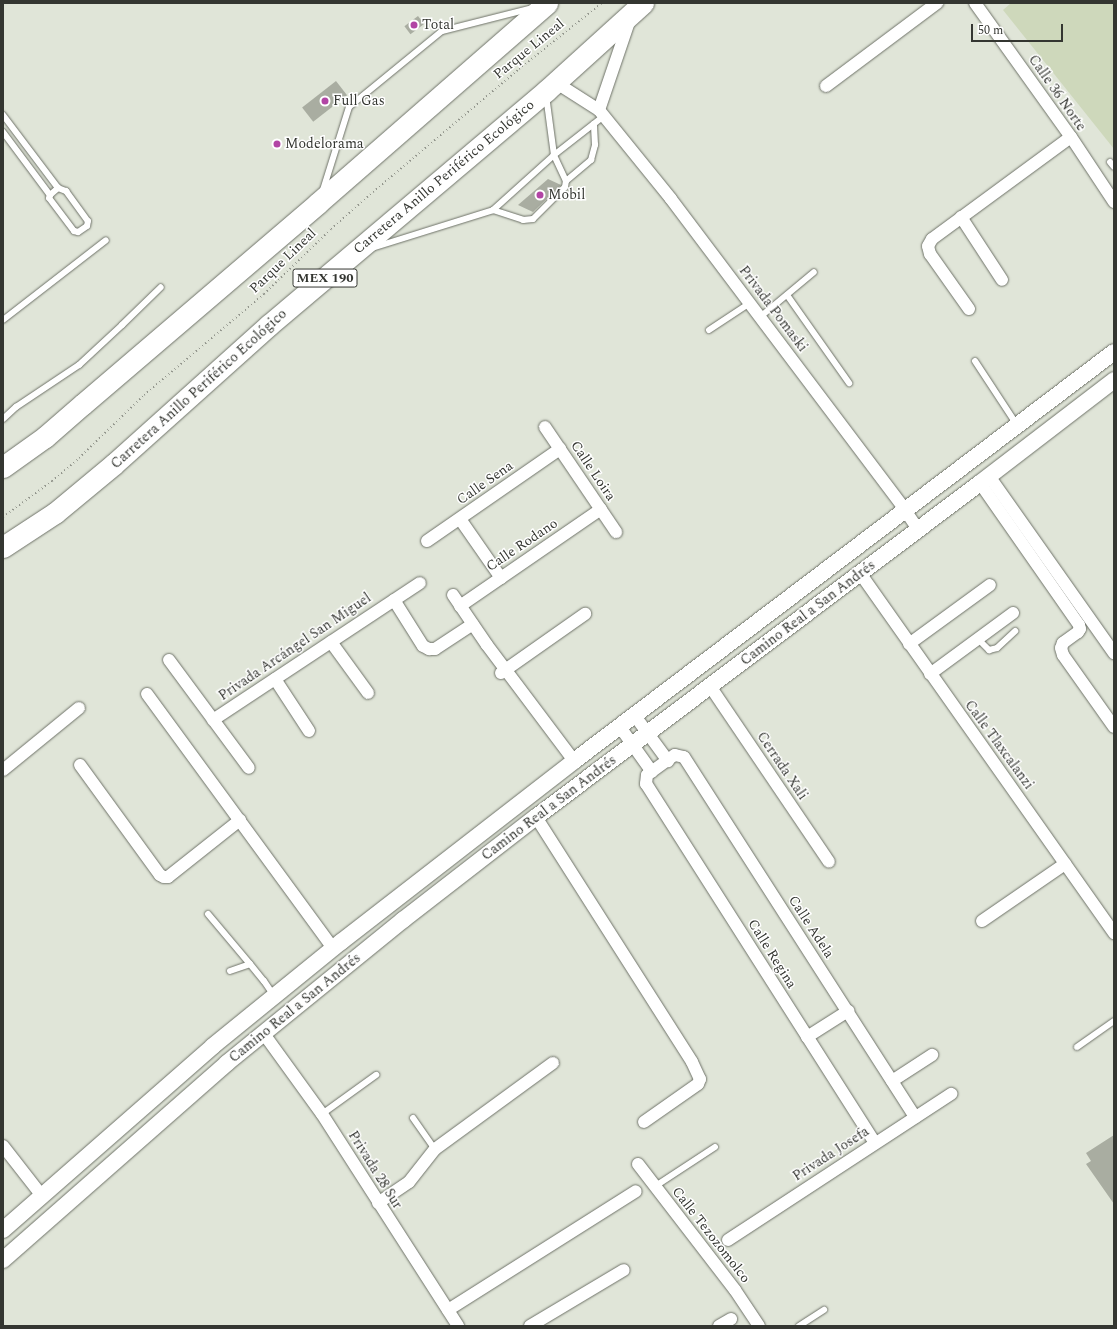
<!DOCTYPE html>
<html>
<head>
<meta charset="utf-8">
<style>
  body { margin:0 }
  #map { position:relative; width:1117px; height:1329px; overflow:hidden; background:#e0e5d8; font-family:Spectral,serif }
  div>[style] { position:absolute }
  .green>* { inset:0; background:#ced8bb }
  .building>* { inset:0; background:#a9ada1; transform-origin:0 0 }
  .path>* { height:2px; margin-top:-1px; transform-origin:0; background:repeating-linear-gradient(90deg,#93968d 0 1px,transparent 0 4px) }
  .roads { filter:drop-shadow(0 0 1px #6e7268) drop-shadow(0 0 1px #6e7268) }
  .lane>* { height:6px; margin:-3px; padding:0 3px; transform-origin:3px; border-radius:3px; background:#fff }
  .street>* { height:12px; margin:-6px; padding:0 6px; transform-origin:6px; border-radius:6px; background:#fff }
  .secondary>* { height:16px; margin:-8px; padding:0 8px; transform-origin:8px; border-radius:8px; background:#fff }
  .highway>* { height:21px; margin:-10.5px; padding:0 10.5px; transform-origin:10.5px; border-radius:10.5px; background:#fff }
  .dots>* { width:11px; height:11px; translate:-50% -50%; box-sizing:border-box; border:2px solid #fff; border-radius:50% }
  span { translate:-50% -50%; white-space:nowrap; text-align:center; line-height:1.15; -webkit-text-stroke:3px #fff; paint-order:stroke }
  .shield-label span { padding:1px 3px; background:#fff; border:1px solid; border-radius:3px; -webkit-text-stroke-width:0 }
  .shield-label { font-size:13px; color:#343631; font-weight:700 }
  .poi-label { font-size:14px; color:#343631 }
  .left { translate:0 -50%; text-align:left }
  .street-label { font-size:14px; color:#343631 }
  .frame { position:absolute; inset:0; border:4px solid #343631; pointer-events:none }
  .scale { position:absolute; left:971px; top:24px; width:92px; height:18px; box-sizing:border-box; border:2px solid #343631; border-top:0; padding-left:5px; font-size:12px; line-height:14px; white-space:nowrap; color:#343631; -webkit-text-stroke:3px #fff; paint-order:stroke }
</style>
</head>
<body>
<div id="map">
  <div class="green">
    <i style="clip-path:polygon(1011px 3px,1114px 3px,1114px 149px,1003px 10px)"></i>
  </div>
  <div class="building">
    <i style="left:418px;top:16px;width:10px;height:17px;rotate:53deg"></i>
    <i style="left:336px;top:81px;width:18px;height:43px;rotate:52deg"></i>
    <i style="clip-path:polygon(548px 179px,561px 185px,533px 212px,518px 205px)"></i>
    <i style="clip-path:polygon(1114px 1135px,1114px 1204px,1086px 1164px,1091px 1161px,1086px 1153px)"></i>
  </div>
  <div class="path">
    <i style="left:3px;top:517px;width:61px;rotate:-36.3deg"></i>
    <i style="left:52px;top:481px;width:35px;rotate:-40deg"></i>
    <i style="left:79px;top:458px;width:91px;rotate:-44.1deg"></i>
    <i style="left:144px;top:395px;width:157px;rotate:-40.1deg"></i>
    <i style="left:264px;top:294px;width:93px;rotate:-44.1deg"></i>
    <i style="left:331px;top:229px;width:56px;rotate:-41.4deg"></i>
    <i style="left:373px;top:192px;width:191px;rotate:-40.1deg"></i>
    <i style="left:519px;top:69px;width:106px;rotate:-38.5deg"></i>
  </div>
  <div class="roads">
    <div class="lane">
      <i style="left:3px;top:115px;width:91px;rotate:53deg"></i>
      <i style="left:3px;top:132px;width:79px;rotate:53.3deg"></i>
      <i style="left:1110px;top:162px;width:6px;rotate:51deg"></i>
      <i style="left:566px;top:181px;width:33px;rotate:-40deg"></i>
      <i style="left:591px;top:160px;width:16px;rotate:-75deg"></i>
      <i style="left:595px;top:145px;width:21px;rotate:-93deg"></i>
      <i style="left:58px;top:188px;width:9px;rotate:21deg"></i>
      <i style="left:66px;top:191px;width:37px;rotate:54deg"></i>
      <i style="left:88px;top:221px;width:5px;rotate:101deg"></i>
      <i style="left:87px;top:226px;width:11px;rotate:146deg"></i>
      <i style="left:78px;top:232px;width:4px;rotate:-166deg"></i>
      <i style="left:74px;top:231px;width:41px;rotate:-127.1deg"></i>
      <i style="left:49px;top:198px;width:3px;rotate:-72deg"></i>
      <i style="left:50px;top:195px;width:11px;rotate:-41deg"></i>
      <i style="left:323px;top:190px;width:87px;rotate:-72.6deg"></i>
      <i style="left:349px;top:107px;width:120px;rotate:-39.3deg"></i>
      <i style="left:442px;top:31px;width:90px;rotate:-14.2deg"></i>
      <i style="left:493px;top:210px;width:32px;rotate:18deg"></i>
      <i style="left:523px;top:220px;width:10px;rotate:-6deg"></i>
      <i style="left:533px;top:219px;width:45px;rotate:-45deg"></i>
      <i style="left:565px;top:187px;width:6px;rotate:-81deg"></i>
      <i style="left:566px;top:181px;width:29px;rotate:-115deg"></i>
      <i style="left:554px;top:155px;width:61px;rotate:-97.6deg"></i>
      <i style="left:372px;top:248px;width:127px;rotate:-17.4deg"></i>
      <i style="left:493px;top:210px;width:82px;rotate:-42deg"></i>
      <i style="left:554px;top:155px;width:63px;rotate:-38deg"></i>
      <i style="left:787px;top:295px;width:108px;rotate:54.8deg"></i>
      <i style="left:760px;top:317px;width:70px;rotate:-39.8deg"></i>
      <i style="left:3px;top:320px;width:130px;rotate:-37.8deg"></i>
      <i style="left:709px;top:330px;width:49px;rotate:-33.4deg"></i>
      <i style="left:975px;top:361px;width:77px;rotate:56.7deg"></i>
      <i style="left:3px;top:419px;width:18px;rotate:-43deg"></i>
      <i style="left:16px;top:407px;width:76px;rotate:-33.7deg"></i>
      <i style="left:79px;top:365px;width:59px;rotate:-42.9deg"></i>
      <i style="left:122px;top:325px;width:54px;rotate:-44.3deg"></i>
      <i style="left:978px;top:639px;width:16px;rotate:45deg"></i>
      <i style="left:989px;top:650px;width:8px;rotate:-14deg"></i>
      <i style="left:997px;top:648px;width:25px;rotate:-43deg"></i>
      <i style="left:208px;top:914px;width:65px;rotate:50deg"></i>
      <i style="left:230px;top:971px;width:21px;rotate:-19deg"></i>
      <i style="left:250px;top:964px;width:22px;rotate:51deg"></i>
      <i style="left:264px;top:981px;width:18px;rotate:56deg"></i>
      <i style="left:1077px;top:1047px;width:45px;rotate:-35.1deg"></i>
      <i style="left:322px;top:1114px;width:67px;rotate:-35.8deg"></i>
      <i style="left:413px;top:1118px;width:38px;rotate:55deg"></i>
      <i style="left:654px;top:1187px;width:73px;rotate:-33.3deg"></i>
      <i style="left:799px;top:1326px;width:30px;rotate:-33deg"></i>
    </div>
    <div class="street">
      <i style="left:975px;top:3px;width:165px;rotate:54.4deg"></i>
      <i style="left:1071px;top:137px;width:78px;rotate:56.5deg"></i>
      <i style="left:555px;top:82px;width:52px;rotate:32.5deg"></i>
      <i style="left:599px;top:110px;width:114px;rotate:51deg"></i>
      <i style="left:671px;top:199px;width:389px;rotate:53deg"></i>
      <i style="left:905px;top:510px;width:23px;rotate:56deg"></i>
      <i style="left:826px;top:86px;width:139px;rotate:-36.8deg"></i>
      <i style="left:599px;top:110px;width:96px;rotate:-71.2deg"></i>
      <i style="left:961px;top:217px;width:75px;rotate:56.9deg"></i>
      <i style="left:969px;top:309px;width:67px;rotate:-125.3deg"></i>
      <i style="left:930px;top:254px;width:8px;rotate:-104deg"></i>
      <i style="left:928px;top:246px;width:8px;rotate:-60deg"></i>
      <i style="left:932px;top:239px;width:172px;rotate:-36.3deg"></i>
      <i style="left:545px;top:427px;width:127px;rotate:55.9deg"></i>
      <i style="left:989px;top:476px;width:217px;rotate:54.8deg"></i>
      <i style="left:980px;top:483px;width:173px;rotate:55.1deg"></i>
      <i style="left:1079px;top:625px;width:4px;rotate:76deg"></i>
      <i style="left:1080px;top:629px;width:4px;rotate:124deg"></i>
      <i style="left:1078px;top:632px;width:19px;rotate:144deg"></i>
      <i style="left:1063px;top:643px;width:5px;rotate:112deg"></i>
      <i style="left:1061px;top:648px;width:7px;rotate:74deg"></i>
      <i style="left:1063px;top:655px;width:88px;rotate:54.7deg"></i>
      <i style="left:460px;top:519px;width:72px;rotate:55.2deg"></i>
      <i style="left:427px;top:541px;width:162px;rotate:-34.7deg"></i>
      <i style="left:860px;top:573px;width:441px;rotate:54.8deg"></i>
      <i style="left:453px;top:595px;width:60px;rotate:55.8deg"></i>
      <i style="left:487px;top:645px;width:145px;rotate:53.1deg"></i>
      <i style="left:394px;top:600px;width:54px;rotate:57.8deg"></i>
      <i style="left:423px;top:646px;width:7px;rotate:27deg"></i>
      <i style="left:429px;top:649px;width:6px"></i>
      <i style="left:435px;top:649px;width:45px;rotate:-33.3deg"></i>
      <i style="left:460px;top:606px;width:171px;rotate:-34.5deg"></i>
      <i style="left:331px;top:642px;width:63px;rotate:54deg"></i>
      <i style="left:909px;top:644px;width:100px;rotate:-36.1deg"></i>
      <i style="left:169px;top:660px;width:134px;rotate:53.5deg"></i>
      <i style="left:501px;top:673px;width:103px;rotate:-35.1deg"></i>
      <i style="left:930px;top:674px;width:103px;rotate:-36.3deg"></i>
      <i style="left:275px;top:679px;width:62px;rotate:56.8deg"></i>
      <i style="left:710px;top:686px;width:212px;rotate:55.9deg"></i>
      <i style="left:147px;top:694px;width:315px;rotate:53.8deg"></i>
      <i style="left:635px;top:716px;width:56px;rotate:53.7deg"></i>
      <i style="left:213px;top:720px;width:248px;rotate:-33.5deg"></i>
      <i style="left:620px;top:727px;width:55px;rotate:54.6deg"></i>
      <i style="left:80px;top:765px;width:136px;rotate:54deg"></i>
      <i style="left:160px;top:875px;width:4px;rotate:27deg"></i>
      <i style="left:164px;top:877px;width:4px"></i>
      <i style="left:168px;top:877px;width:92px;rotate:-38.4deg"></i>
      <i style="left:3px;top:770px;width:98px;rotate:-39.2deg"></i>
      <i style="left:536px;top:817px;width:290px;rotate:57.5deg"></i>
      <i style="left:692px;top:1062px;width:19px;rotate:65deg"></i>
      <i style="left:700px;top:1079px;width:5px;rotate:112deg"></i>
      <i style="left:698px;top:1084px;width:66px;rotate:144.9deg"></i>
      <i style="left:982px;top:921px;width:101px;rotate:-34.5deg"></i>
      <i style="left:264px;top:1034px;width:99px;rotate:54.1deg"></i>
      <i style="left:322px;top:1114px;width:252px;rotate:57.3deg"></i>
      <i style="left:807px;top:1037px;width:49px;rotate:-32.4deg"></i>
      <i style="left:892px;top:1081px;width:48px;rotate:-33deg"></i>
      <i style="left:875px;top:1143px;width:426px;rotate:-122.5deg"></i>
      <i style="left:646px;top:784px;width:9px;rotate:-84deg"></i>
      <i style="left:647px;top:775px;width:34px;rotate:-36deg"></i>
      <i style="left:675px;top:755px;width:9px;rotate:13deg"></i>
      <i style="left:684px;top:757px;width:428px;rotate:57.3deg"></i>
      <i style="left:3px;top:1146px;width:63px;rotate:52deg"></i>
      <i style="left:638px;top:1164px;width:159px;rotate:52.4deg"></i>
      <i style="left:735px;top:1290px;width:43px;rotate:56.3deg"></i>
      <i style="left:378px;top:1203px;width:37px;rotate:-34deg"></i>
      <i style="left:409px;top:1182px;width:42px;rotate:-51.8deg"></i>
      <i style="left:435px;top:1149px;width:146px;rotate:-36.1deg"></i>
      <i style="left:728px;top:1240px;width:267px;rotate:-33.2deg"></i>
      <i style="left:448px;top:1310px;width:222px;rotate:-32.3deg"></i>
      <i style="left:530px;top:1326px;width:109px;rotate:-30.8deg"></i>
      <i style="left:719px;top:1326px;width:14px;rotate:-30deg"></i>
    </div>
    <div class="secondary">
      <i style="left:3px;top:1230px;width:279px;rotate:-41.2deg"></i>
      <i style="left:213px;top:1046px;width:165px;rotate:-39.1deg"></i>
      <i style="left:341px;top:942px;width:295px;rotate:-37.8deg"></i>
      <i style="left:574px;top:761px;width:677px;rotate:-37.14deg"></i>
      <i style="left:3px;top:1260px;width:298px;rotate:-41.3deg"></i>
      <i style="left:227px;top:1063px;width:227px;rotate:-39.1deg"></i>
      <i style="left:403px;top:920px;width:168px;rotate:-37.8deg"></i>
      <i style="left:536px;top:817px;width:556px;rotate:-36.95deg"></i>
      <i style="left:980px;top:483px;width:169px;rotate:-37.5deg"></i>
    </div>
    <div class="highway">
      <i style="left:3px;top:467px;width:52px;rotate:-35.5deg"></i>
      <i style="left:45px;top:437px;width:50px;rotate:-41deg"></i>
      <i style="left:83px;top:404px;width:309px;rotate:-40.5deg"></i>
      <i style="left:318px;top:203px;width:304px;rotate:-41.1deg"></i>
      <i style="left:3px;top:547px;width:62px;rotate:-33.2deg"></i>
      <i style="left:55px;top:513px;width:77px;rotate:-39.7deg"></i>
      <i style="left:114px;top:464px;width:208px;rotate:-41.9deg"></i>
      <i style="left:269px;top:325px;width:363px;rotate:-40.2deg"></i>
      <i style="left:546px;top:91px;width:131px;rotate:-42.2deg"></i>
    </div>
  </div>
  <div class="dots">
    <i style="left:414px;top:25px;background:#b245a5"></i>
    <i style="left:325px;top:101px;background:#b245a5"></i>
    <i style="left:277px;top:144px;background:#b245a5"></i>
    <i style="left:540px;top:195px;background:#b245a5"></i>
  </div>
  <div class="shield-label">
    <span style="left:325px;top:278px">MEX 190</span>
  </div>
  <div class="poi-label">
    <span class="left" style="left:422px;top:25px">Total</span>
    <span class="left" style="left:333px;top:101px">Full Gas</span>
    <span class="left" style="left:285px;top:144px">Modelorama</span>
    <span class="left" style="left:548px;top:195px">Mobil</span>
  </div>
  <div class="street-label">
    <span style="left:529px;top:49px;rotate:-39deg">Parque Lineal</span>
    <span style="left:1057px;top:93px;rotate:55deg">Calle 36 Norte</span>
    <span style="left:444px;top:177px;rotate:-40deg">Carretera Anillo Periférico Ecológico</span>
    <span style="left:283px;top:261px;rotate:-44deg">Parque Lineal</span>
    <span style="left:773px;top:309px;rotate:53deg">Privada Pomaski</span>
    <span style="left:199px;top:389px;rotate:-42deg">Carretera Anillo Periférico Ecológico</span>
    <span style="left:593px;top:471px;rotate:56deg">Calle Loira</span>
    <span style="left:485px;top:483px;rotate:-35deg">Calle Sena</span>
    <span style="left:522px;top:545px;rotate:-34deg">Calle Rodano</span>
    <span style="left:808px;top:613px;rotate:-37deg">Camino Real a San Andrés</span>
    <span style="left:295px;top:647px;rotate:-34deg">Privada Arcángel San Miguel</span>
    <span style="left:999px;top:745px;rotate:54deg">Calle Tlaxcalanzi</span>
    <span style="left:782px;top:766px;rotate:56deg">Cerrada Xali</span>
    <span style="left:549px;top:808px;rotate:-37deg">Camino Real a San Andrés</span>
    <span style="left:811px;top:927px;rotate:57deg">Calle Adela</span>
    <span style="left:772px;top:954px;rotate:58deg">Calle Regina</span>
    <span style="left:295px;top:1008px;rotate:-39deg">Camino Real a San Andrés</span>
    <span style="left:831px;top:1154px;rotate:-33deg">Privada Josefa</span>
    <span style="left:375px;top:1170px;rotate:58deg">Privada 28 Sur</span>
    <span style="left:711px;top:1235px;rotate:52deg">Calle Tezozomolco</span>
  </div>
  <div class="frame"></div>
  <div class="scale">50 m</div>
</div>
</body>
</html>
